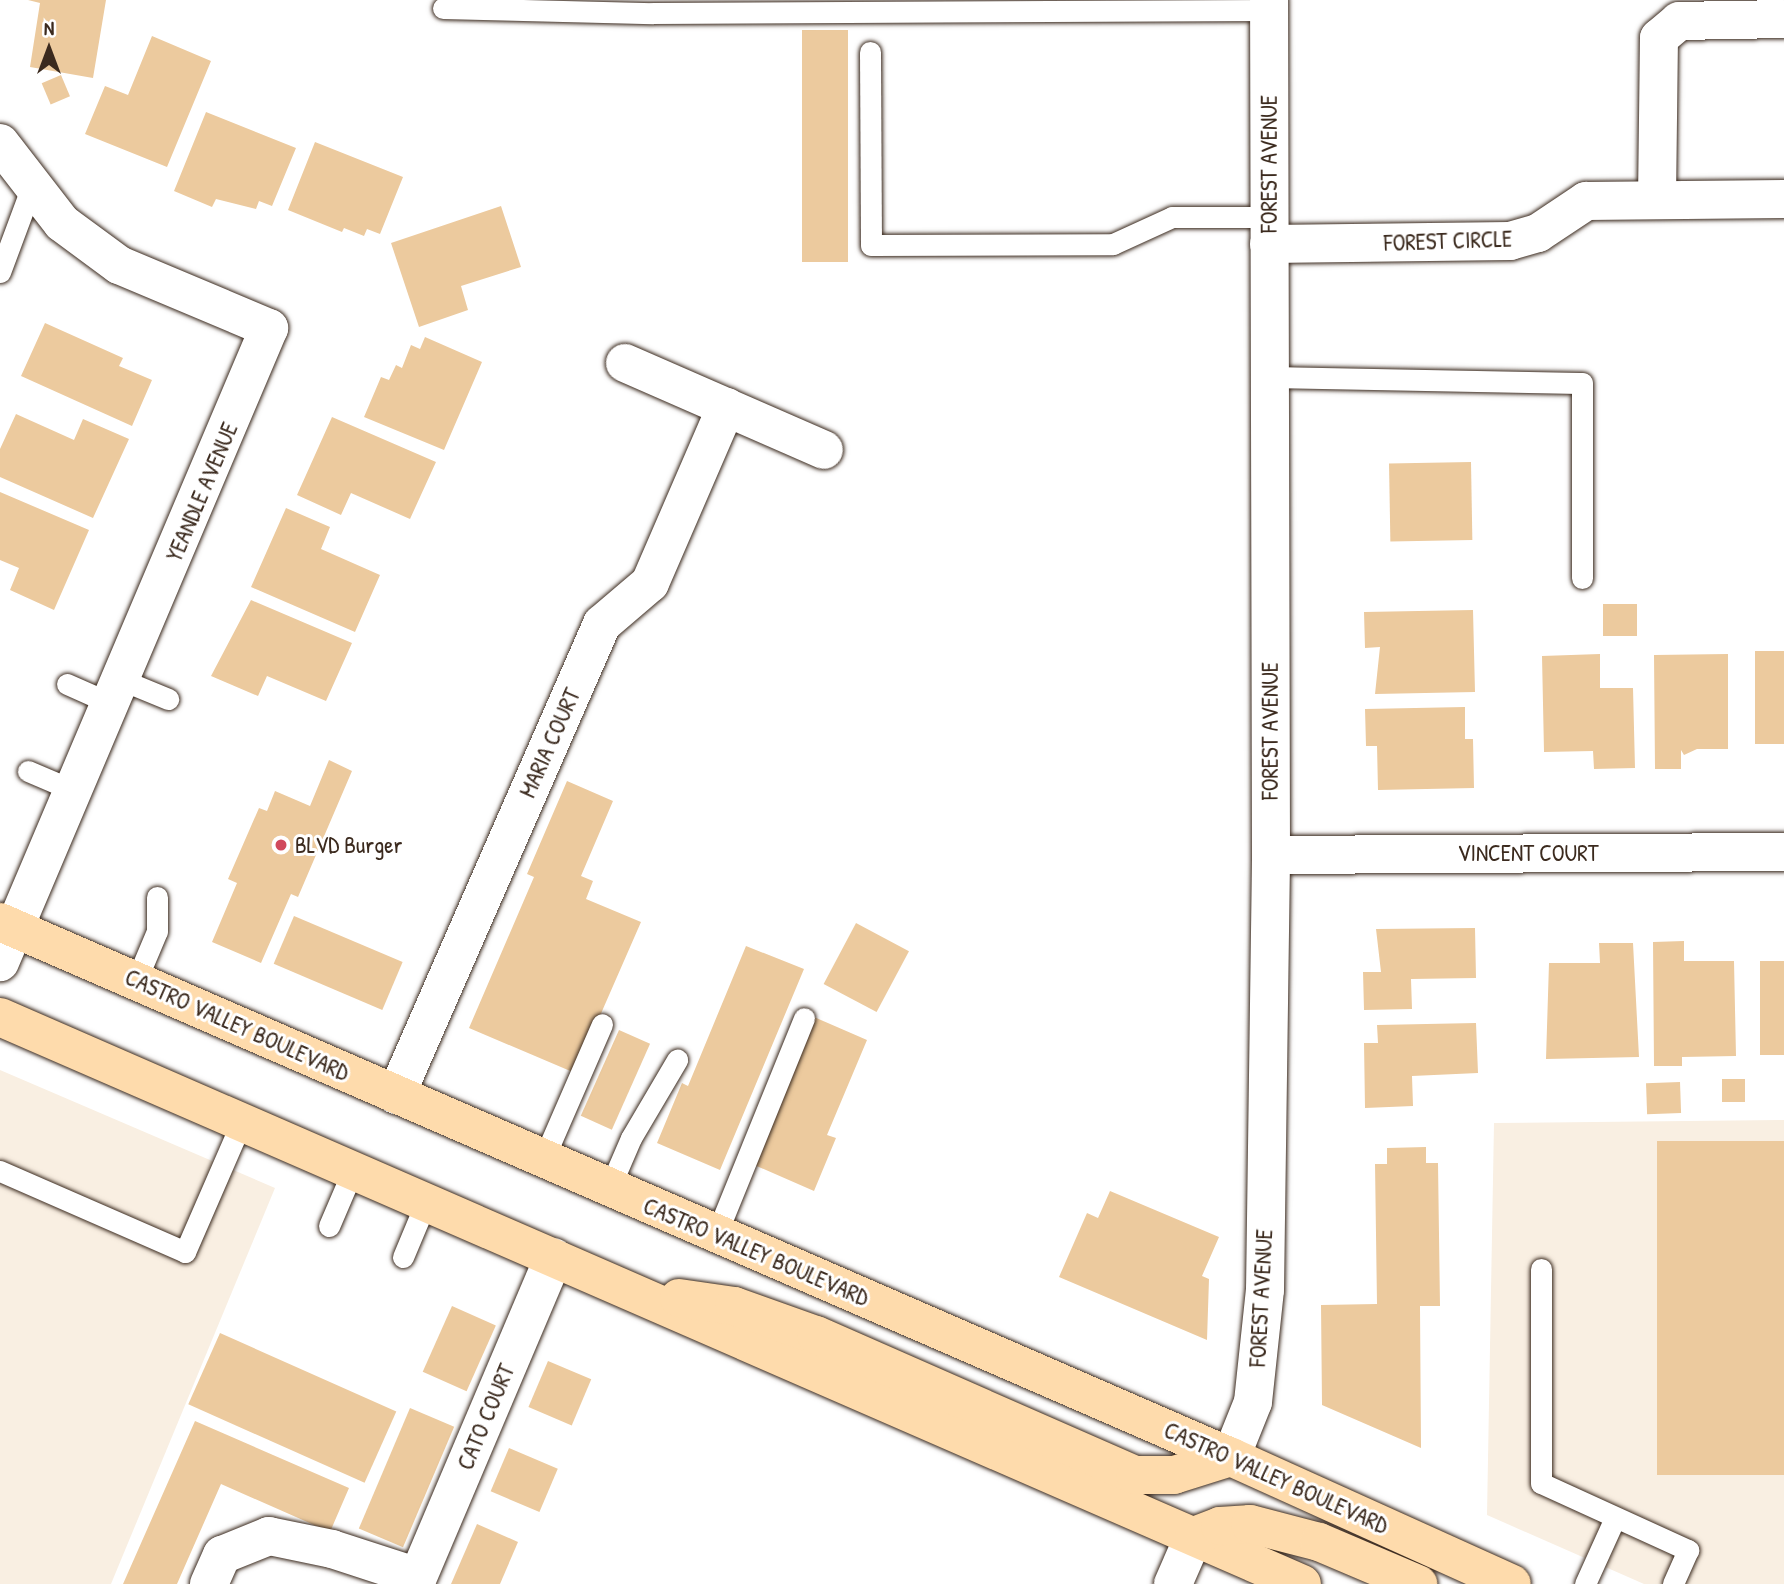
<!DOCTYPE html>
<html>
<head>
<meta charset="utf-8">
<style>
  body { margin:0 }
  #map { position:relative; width:1784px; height:1584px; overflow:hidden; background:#fff; font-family:"Patrick Hand",sans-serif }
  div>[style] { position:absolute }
  .built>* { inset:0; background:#f9efe2 }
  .building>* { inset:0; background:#ecca9e; transform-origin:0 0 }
  .roads { filter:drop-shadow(0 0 2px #3b2a1e) drop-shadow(0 0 2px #3b2a1e) }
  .lane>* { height:21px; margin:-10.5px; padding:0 10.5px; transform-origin:10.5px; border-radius:10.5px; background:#fff }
  .street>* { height:38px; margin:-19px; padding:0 19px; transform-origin:19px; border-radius:19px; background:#fff }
  .secondary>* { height:38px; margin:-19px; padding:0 19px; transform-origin:19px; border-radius:19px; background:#fff }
  .primary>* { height:38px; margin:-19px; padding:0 19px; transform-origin:19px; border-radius:19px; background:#fedbac }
  .dots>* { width:19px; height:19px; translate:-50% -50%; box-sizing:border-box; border:4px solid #fff; border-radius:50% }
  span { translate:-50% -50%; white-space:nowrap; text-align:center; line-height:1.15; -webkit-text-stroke:6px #fff; paint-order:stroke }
  .street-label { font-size:23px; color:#3b2a1e }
  .poi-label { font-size:23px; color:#3b2a1e }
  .left { translate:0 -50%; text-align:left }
  .north { position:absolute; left:14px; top:14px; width:70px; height:70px; -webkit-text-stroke:5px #fff; paint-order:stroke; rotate:0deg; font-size:19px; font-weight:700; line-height:28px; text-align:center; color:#3b2a1e }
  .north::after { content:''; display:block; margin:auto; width:24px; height:32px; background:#3b2a1e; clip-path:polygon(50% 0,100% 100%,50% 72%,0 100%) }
</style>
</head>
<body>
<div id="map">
  <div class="built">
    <i style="clip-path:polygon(0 1070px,275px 1188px,111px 1584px,0 1584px)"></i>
    <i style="clip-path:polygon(1784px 1120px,1784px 1584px,1644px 1584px,1487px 1515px,1494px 1123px)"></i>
  </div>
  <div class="building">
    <i style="clip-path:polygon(28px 0,106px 0,93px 78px,30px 67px,40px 3px)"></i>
    <i style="left:802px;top:30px;width:46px;height:232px"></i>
    <i style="clip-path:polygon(152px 36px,211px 61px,167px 167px,85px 134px,105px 86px,128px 95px)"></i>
    <i style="left:61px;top:75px;width:23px;height:21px;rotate:67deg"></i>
    <i style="clip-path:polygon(206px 112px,296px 148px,272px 206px,259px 201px,256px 209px,216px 199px,212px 207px,174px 191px)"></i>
    <i style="clip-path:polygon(315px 142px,403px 177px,380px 234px,367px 229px,364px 236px,344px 228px,342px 232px,288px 210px)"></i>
    <i style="clip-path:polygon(501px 206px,521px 267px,461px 286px,468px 310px,419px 327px,391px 243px)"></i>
    <i style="clip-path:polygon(45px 323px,123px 358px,119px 366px,152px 380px,132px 426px,21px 376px)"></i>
    <i style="clip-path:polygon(425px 337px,482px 362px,444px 450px,364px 417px,381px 377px,389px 380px,396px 365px,402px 368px,411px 345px,420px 349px)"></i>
    <i style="clip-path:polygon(16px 414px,74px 440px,83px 419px,129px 439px,93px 518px,0 477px,0 449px)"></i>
    <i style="clip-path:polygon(332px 417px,436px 462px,410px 519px,351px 493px,341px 515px,297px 495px)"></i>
    <i style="left:1471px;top:462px;width:78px;height:82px;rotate:89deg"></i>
    <i style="clip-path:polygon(0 492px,89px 530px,54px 610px,10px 590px,19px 568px,0 560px)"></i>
    <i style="clip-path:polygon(286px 508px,330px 527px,321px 549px,380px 575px,355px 632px,251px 587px)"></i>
    <i style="clip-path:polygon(251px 600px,352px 643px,326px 701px,267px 676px,258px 696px,211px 676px)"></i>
    <i style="left:1603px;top:604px;width:34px;height:32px"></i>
    <i style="clip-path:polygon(1473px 610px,1475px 692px,1375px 694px,1380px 647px,1365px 648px,1364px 612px)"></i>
    <i style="left:1755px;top:651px;width:29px;height:93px"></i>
    <i style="clip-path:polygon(1600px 654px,1600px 688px,1633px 688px,1635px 768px,1594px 769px,1593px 751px,1544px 752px,1542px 656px)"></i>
    <i style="clip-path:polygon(1728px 654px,1728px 749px,1697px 749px,1684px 755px,1681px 750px,1681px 769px,1655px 769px,1654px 655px)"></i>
    <i style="clip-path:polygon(1465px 707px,1465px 739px,1473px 739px,1474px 788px,1378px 790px,1377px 746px,1366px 746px,1365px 709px)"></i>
    <i style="clip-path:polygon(329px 760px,352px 771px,298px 897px,291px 894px,261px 963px,212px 942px,237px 883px,228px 879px,259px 808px,267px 811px,275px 791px,310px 806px)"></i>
    <i style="clip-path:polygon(567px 781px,613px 801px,581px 876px,593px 881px,586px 899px,641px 922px,575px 1073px,469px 1028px,534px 877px,527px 874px)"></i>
    <i style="left:294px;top:916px;width:118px;height:52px;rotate:23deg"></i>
    <i style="left:856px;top:923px;width:60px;height:69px;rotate:28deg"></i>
    <i style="clip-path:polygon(1475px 928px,1476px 978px,1411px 979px,1412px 1009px,1364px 1010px,1363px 972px,1381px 972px,1376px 929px)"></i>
    <i style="clip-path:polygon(1684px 941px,1684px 961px,1734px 961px,1736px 1056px,1682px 1057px,1682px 1066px,1654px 1066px,1653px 942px)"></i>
    <i style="clip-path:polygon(1599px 943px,1633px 943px,1639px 1057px,1546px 1059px,1549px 963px,1600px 963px)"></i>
    <i style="clip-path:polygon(746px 946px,804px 969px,720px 1170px,657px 1143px,682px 1083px,688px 1086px)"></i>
    <i style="left:1760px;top:961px;width:24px;height:94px"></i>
    <i style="clip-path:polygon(814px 1017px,867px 1040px,827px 1135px,836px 1138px,814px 1191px,752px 1164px)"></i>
    <i style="clip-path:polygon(1476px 1023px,1478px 1073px,1412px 1076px,1413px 1106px,1365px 1108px,1364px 1043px,1378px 1043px,1377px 1025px)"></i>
    <i style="left:619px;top:1030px;width:34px;height:94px;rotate:24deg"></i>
    <i style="left:1722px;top:1079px;width:23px;height:23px"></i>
    <i style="left:1680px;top:1082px;width:31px;height:34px;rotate:88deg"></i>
    <i style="left:1784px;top:1141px;width:334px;height:127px;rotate:90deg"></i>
    <i style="clip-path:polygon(1426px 1147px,1426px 1163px,1438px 1163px,1440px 1306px,1420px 1306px,1421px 1448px,1322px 1405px,1321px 1305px,1377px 1304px,1375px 1164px,1387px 1164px,1387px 1148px)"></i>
    <i style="clip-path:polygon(1110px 1191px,1219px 1237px,1202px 1276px,1209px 1279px,1207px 1340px,1059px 1277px,1087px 1213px,1098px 1218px)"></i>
    <i style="left:452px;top:1306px;width:48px;height:72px;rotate:24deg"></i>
    <i style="left:220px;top:1333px;width:193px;height:78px;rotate:24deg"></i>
    <i style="left:548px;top:1361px;width:47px;height:50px;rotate:23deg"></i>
    <i style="left:410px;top:1408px;width:48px;height:131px;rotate:23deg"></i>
    <i style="clip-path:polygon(195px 1421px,349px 1488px,330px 1532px,221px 1484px,177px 1584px,123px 1584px)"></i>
    <i style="left:509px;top:1448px;width:53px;height:47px;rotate:23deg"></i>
    <i style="clip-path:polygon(477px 1524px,518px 1542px,500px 1584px,451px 1584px)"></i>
  </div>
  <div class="roads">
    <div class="lane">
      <i style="left:443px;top:8px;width:210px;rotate:1.4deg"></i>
      <i style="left:653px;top:13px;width:616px;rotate:-0.28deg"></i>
      <i style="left:870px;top:52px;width:193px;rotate:89.7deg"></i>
      <i style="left:871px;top:245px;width:242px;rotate:-0.2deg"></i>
      <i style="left:1113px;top:244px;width:65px;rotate:-24.6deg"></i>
      <i style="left:1172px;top:217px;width:97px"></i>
      <i style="left:0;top:272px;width:92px;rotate:-69.6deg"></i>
      <i style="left:1268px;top:377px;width:314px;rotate:1.1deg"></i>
      <i style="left:1582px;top:383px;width:195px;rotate:90deg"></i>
      <i style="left:122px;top:680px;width:50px;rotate:22.4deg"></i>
      <i style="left:67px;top:684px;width:49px;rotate:24deg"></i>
      <i style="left:28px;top:771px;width:51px;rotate:23.1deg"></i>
      <i style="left:136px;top:981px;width:54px;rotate:-67.2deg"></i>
      <i style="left:157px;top:931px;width:34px;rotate:-90deg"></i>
      <i style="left:543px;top:1160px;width:148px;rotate:-66.5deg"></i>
      <i style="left:0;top:1171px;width:202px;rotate:23.6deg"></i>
      <i style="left:185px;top:1252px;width:143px;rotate:-66.5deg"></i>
      <i style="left:609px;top:1189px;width:56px;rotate:-66.7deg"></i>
      <i style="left:631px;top:1138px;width:91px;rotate:-59.5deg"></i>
      <i style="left:329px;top:1226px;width:61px;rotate:-66.8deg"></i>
      <i style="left:716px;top:1235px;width:234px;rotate:-67.9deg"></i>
      <i style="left:403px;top:1257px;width:60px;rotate:-67.3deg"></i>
      <i style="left:1541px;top:1269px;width:214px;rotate:90deg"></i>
      <i style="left:1541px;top:1483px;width:162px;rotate:24.5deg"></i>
      <i style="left:1688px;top:1550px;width:37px;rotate:114deg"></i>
      <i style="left:1585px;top:1584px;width:72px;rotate:-65.6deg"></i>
    </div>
    <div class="street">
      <i style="left:0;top:143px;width:101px;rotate:52.2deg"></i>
      <i style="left:62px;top:223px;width:71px;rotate:36.4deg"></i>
      <i style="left:119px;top:265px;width:163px;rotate:22.8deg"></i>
      <i style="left:269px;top:328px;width:689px;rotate:112.99deg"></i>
      <i style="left:1657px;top:200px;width:162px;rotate:-89.3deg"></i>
      <i style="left:1659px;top:38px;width:26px;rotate:-40deg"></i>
      <i style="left:1679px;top:21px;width:105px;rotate:-1.1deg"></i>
      <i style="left:1269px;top:244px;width:241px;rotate:-0.7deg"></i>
      <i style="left:1510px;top:241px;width:29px;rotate:-16deg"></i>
      <i style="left:1538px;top:233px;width:58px;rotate:-33.7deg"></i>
      <i style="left:1586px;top:201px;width:198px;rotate:-0.6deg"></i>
      <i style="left:625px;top:363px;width:217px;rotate:23.6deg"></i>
      <i style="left:1271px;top:855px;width:513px;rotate:-0.34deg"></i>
      <i style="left:396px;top:1095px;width:514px;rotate:-66.38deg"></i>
      <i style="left:602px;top:624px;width:63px;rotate:-40.5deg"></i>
      <i style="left:650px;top:583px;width:192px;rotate:-66.6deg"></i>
      <i style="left:1231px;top:1457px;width:59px;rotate:-68.2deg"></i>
      <i style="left:1253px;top:1402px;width:113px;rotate:-83.9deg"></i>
      <i style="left:1265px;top:1290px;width:435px;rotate:-89.2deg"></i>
      <i style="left:1271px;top:855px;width:855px;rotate:-90.13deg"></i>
      <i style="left:209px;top:1584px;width:32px;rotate:-66deg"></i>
      <i style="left:222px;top:1555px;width:51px;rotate:-22deg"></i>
      <i style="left:269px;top:1536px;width:64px;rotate:11.7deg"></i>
      <i style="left:332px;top:1549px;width:90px;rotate:18deg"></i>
      <i style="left:415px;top:1584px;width:355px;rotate:-67deg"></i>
    </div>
    <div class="secondary">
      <i style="left:1173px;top:1584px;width:52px;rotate:-66.4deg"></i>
    </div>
    <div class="primary">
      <i style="left:0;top:922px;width:1342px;rotate:23.49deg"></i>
      <i style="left:1231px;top:1457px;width:308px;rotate:24.3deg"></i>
      <i style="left:0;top:1017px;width:1420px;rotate:23.53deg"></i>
      <i style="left:679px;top:1298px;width:56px;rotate:8.3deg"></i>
      <i style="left:734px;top:1306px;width:87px;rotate:19.5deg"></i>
      <i style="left:816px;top:1335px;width:348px;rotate:23.7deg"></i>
      <i style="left:1135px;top:1475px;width:39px"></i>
      <i style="left:1174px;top:1475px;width:60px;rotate:-17.5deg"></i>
      <i style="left:1194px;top:1536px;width:28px;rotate:-21deg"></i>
      <i style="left:1220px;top:1526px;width:30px;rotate:-4deg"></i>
      <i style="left:1250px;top:1524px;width:71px;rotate:14.6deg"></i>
      <i style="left:1319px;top:1542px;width:108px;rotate:23deg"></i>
    </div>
  </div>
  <div class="dots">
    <i style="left:281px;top:845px;background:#d1495b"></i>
  </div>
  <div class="street-label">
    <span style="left:1269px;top:164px;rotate:-90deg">FOREST AVENUE</span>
    <span style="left:1448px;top:241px;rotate:-2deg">FOREST CIRCLE</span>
    <span style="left:202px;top:492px;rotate:-67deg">YEANDLE AVENUE</span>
    <span style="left:1270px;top:731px;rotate:-90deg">FOREST AVENUE</span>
    <span style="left:550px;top:743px;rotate:-66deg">MARIA COURT</span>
    <span style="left:1528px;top:853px">VINCENT COURT</span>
    <span style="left:237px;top:1025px;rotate:24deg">CASTRO VALLEY BOULEVARD</span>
    <span style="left:756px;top:1252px;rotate:23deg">CASTRO VALLEY BOULEVARD</span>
    <span style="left:1261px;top:1298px;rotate:-87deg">FOREST AVENUE</span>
    <span style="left:486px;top:1417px;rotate:-67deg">CATO COURT</span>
    <span style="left:1276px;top:1478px;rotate:24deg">CASTRO VALLEY BOULEVARD</span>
  </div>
  <div class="poi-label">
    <span class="left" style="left:295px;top:845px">BLVD Burger</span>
  </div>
  <div class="north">N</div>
</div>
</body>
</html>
